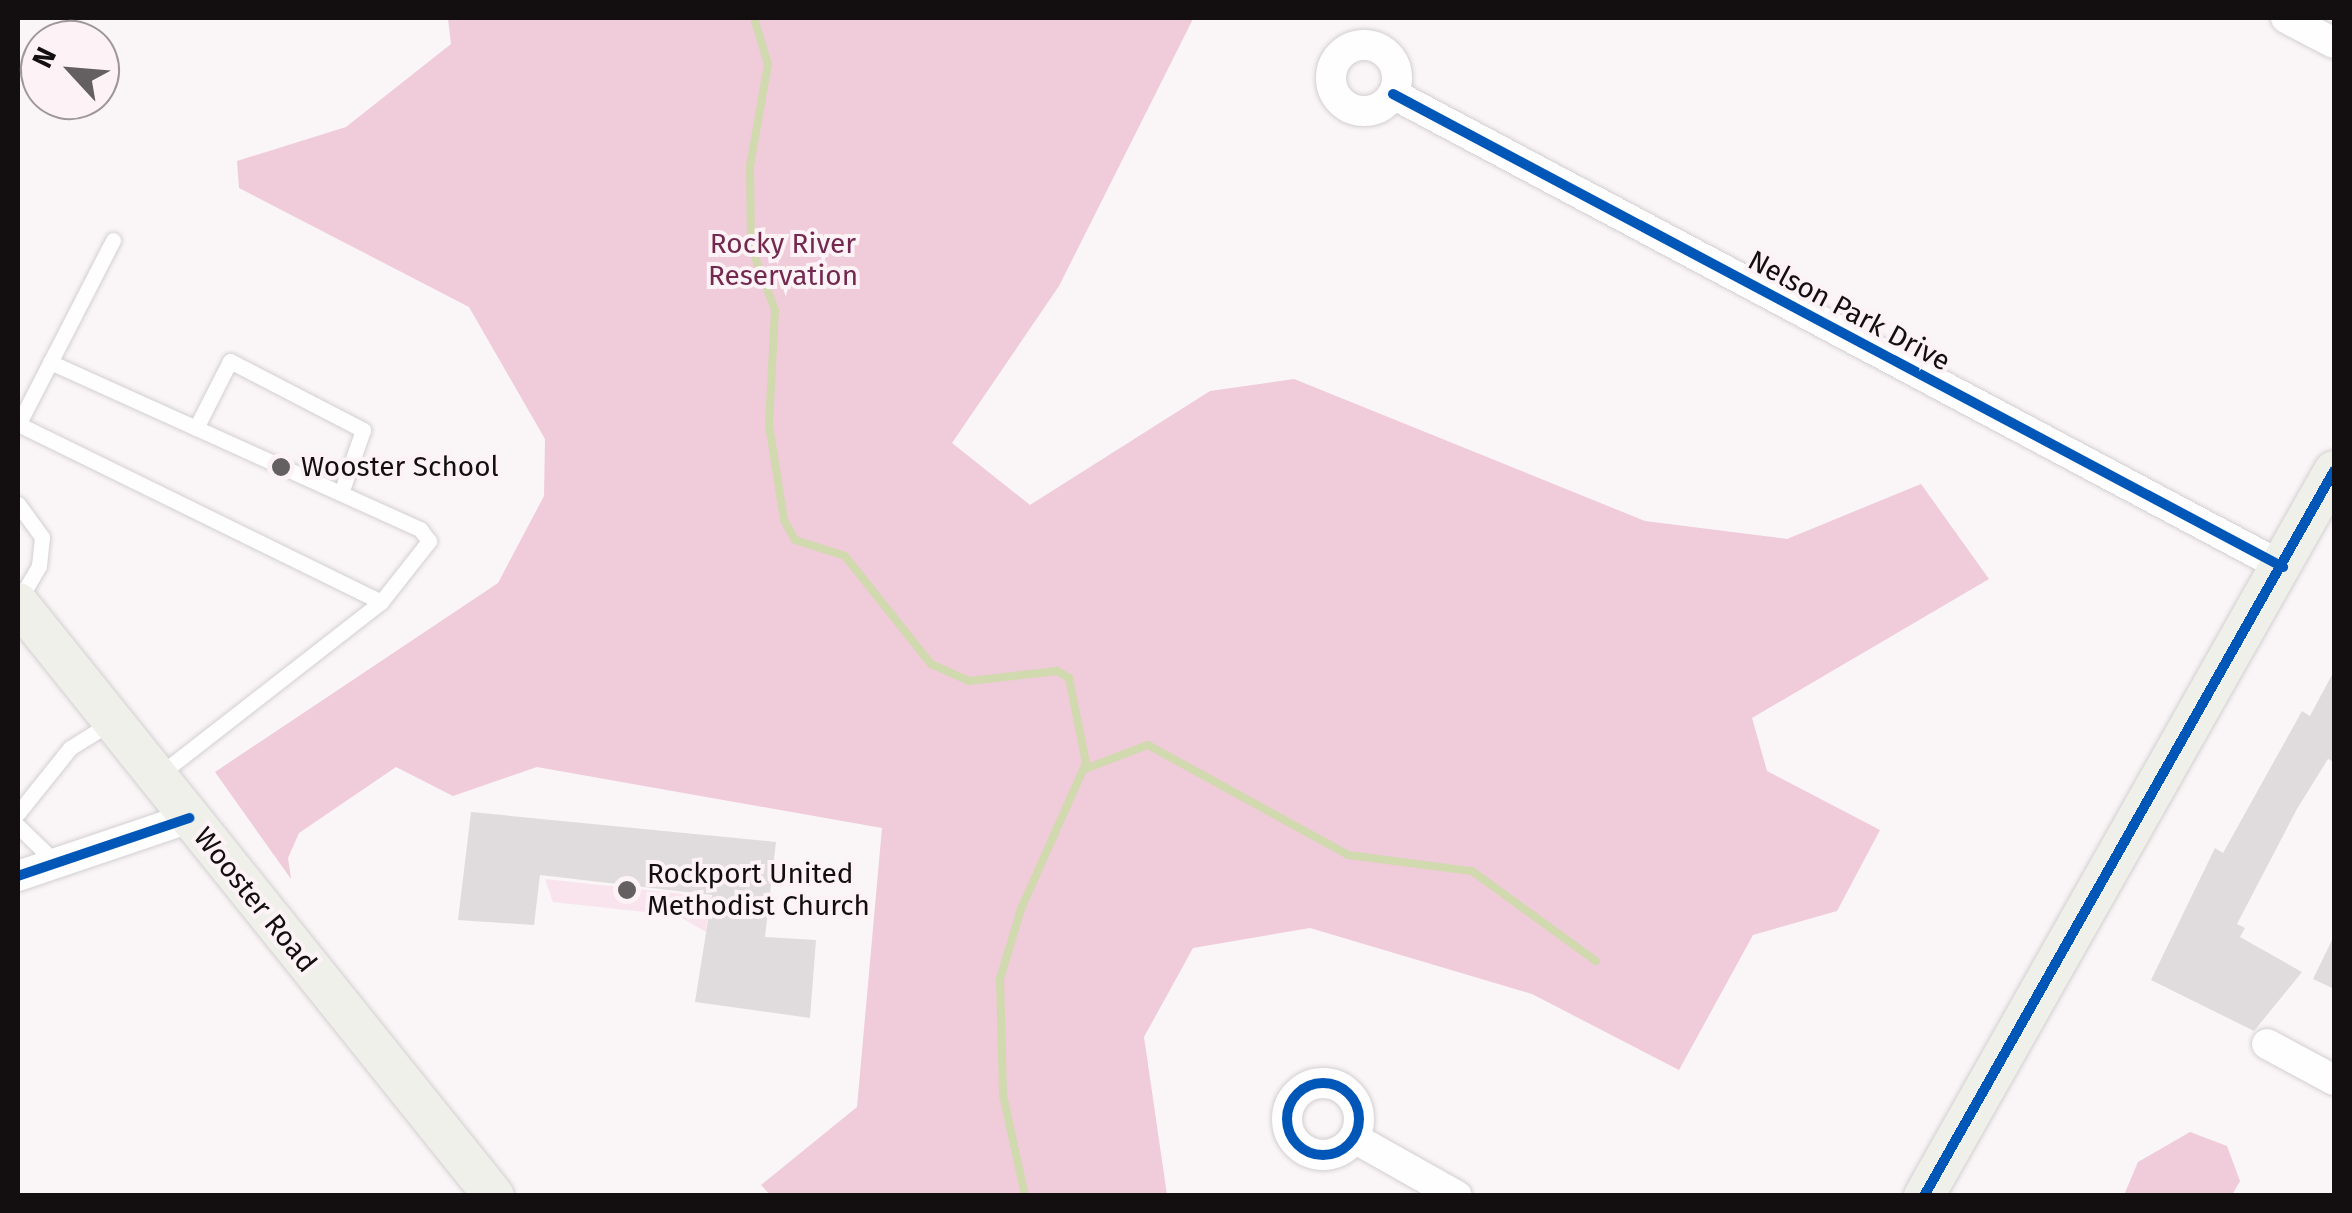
<!DOCTYPE html>
<html>
<head>
<meta charset="utf-8">
<style>
  body { margin:0 }
  #map { position:relative; width:2352px; height:1213px; overflow:hidden; background:#faf5f7; font-family:"Fira Sans",sans-serif }
  div>[style] { position:absolute }
  .green>* { inset:0; background:#f9e4ed }
  .forest>* { inset:0; background:#f0cbda }
  .stream>* { height:8px; margin:-4px; padding:0 4px; transform-origin:4px; border-radius:4px; background:#d1d9af }
  .building>* { inset:0; background:#e0dcde }
  .roads { filter:drop-shadow(0 0 2px #d4cfd1) drop-shadow(0 0 2px #d4cfd1) }
  .lane>* { height:15px; margin:-7.5px; padding:0 7.5px; transform-origin:7.5px; border-radius:7.5px; background:#fefefe }
  .street>* { height:30px; margin:-15px; padding:0 15px; transform-origin:15px; border-radius:15px; background:#fefefe }
  .street>.ring { margin:-15px; padding:0; box-sizing:content-box; background:none; border:30px solid #fefefe; border-radius:50% }
  .secondary>* { height:40px; margin:-20px; padding:0 20px; transform-origin:20px; border-radius:20px; background:#eff0ea }
  .cycleway>* { height:10px; margin:-5px; padding:0 5px; transform-origin:5px; border-radius:5px; background:#0057b8 }
  .cycleway>.ring { margin:-5px; padding:0; box-sizing:content-box; background:none; border:10px solid #0057b8; border-radius:50% }
  .dots>* { width:28px; height:28px; translate:-50% -50%; box-sizing:border-box; border:5px solid #fdf2f6; border-radius:50% }
  span { translate:-50% -50%; white-space:nowrap; text-align:center; line-height:1.15; -webkit-text-stroke:8px #fdf2f6; paint-order:stroke }
  .park-label { font-size:28px; color:#73294e }
  .street-label { font-size:28px; color:#130f10 }
  .poi-label { font-size:28px; color:#130f10 }
  .left { translate:0 -50%; text-align:left }
  .frame { position:absolute; inset:0; border:20px solid #130f10; pointer-events:none }
  .north { position:absolute; left:20px; top:20px; width:100px; height:100px; box-sizing:border-box; background:#fdf2f6; border:2px solid #9f979a; border-radius:50%; rotate:296deg; font-size:28px; font-weight:700; line-height:40px; text-align:center; color:#130f10 }
  .north::after { content:''; display:block; margin:auto; width:35px; height:45px; background:#646061; clip-path:polygon(50% 0,100% 100%,50% 72%,0 100%) }
</style>
</head>
<body>
<div id="map">
  <div class="green">
    <i style="clip-path:polygon(545px 879px,711px 897px,706px 932px,661px 906px,645px 912px,553px 902px)"></i>
  </div>
  <div class="forest">
    <i style="clip-path:polygon(448px 18px,1193px 19px,1059px 286px,952px 443px,1030px 505px,1210px 391px,1294px 379px,1645px 521px,1787px 539px,1921px 484px,1989px 579px,1752px 718px,1767px 771px,1880px 830px,1837px 911px,1753px 935px,1679px 1070px,1532px 994px,1310px 928px,1193px 948px,1144px 1037px,1167px 1195px,770px 1195px,761px 1185px,857px 1107px,882px 828px,537px 767px,453px 796px,396px 767px,299px 833px,288px 858px,291px 879px,215px 772px,498px 583px,544px 496px,545px 439px,469px 307px,239px 188px,237px 161px,346px 127px,451px 44px)"></i>
    <i style="clip-path:polygon(2190px 1132px,2227px 1146px,2240px 1181px,2232px 1195px,2124px 1195px,2138px 1162px)"></i>
  </div>
  <div class="stream">
    <i style="left:754px;top:18px;width:48px;rotate:73.1deg"></i>
    <i style="left:768px;top:64px;width:104px;rotate:100deg"></i>
    <i style="left:750px;top:166px;width:81px;rotate:89.3deg"></i>
    <i style="left:751px;top:247px;width:67px;rotate:69.1deg"></i>
    <i style="left:775px;top:310px;width:115px;rotate:93deg"></i>
    <i style="left:769px;top:425px;width:96px;rotate:81deg"></i>
    <i style="left:784px;top:520px;width:23px;rotate:61deg"></i>
    <i style="left:795px;top:540px;width:52px;rotate:17.7deg"></i>
    <i style="left:845px;top:556px;width:138px;rotate:51.5deg"></i>
    <i style="left:931px;top:664px;width:42px;rotate:24.1deg"></i>
    <i style="left:969px;top:681px;width:89px;rotate:-6.5deg"></i>
    <i style="left:1057px;top:671px;width:14px;rotate:30deg"></i>
    <i style="left:1069px;top:678px;width:87px;rotate:78.7deg"></i>
    <i style="left:1086px;top:763px;width:160px;rotate:114deg"></i>
    <i style="left:1021px;top:909px;width:73px;rotate:106.7deg"></i>
    <i style="left:1000px;top:979px;width:116px;rotate:88.5deg"></i>
    <i style="left:1003px;top:1095px;width:103px;rotate:77.7deg"></i>
    <i style="left:1085px;top:769px;width:67px;rotate:-20.9deg"></i>
    <i style="left:1148px;top:745px;width:228px;rotate:28.8deg"></i>
    <i style="left:1348px;top:855px;width:125px;rotate:7.4deg"></i>
    <i style="left:1472px;top:871px;width:153px;rotate:36deg"></i>
  </div>
  <div class="building">
    <i style="clip-path:polygon(2334px 671px,2334px 762px,2328px 759px,2297px 809px,2237px 924px,2245px 928px,2240px 937px,2302px 972px,2254px 1031px,2151px 980px,2215px 848px,2223px 853px,2302px 711px,2310px 716px)"></i>
    <i style="clip-path:polygon(471px 812px,776px 842px,765px 937px,816px 940px,810px 1018px,695px 1002px,712px 895px,540px 875px,534px 925px,458px 920px)"></i>
    <i style="clip-path:polygon(2334px 936px,2334px 989px,2313px 979px)"></i>
  </div>
  <div class="roads">
    <div class="lane">
      <i style="left:50px;top:362px;width:406px;rotate:24.3deg"></i>
      <i style="left:420px;top:529px;width:15px;rotate:53deg"></i>
      <i style="left:429px;top:541px;width:78px;rotate:128.2deg"></i>
      <i style="left:381px;top:602px;width:281px;rotate:142.1deg"></i>
      <i style="left:18px;top:424px;width:404px;rotate:26.1deg"></i>
      <i style="left:18px;top:425px;width:208px;rotate:-62.8deg"></i>
      <i style="left:196px;top:428px;width:75px;rotate:-63.1deg"></i>
      <i style="left:230px;top:361px;width:150px;rotate:27.4deg"></i>
      <i style="left:363px;top:430px;width:67px;rotate:109.2deg"></i>
      <i style="left:18px;top:504px;width:41px;rotate:54deg"></i>
      <i style="left:42px;top:537px;width:29px;rotate:96deg"></i>
      <i style="left:39px;top:566px;width:42px;rotate:120.3deg"></i>
      <i style="left:18px;top:813px;width:83px;rotate:-51.3deg"></i>
      <i style="left:70px;top:748px;width:47px;rotate:-32deg"></i>
      <i style="left:18px;top:826px;width:53px;rotate:44.2deg"></i>
    </div>
    <div class="street">
      <i style="left:2286px;top:18px;width:54px;rotate:27.5deg"></i>
      <i class="ring" style="left:1331px;top:45px;width:36px;height:36px"></i>
      <i style="left:1393px;top:94px;width:1008px;rotate:27.99deg"></i>
      <i style="left:18px;top:876px;width:181px;rotate:-18.7deg"></i>
      <i style="left:2267px;top:1044px;width:76px;rotate:28.2deg"></i>
      <i class="ring" style="left:1287px;top:1083px;width:42px;height:42px"></i>
      <i style="left:1354px;top:1138px;width:118px;rotate:29.4deg"></i>
    </div>
    <div class="secondary">
      <i style="left:18px;top:603px;width:760px;rotate:51.25deg"></i>
      <i style="left:1924px;top:1196px;width:833px;rotate:-60.51deg"></i>
    </div>
  </div>
  <div class="cycleway">
    <i style="left:1393px;top:94px;width:1008px;rotate:27.99deg"></i>
    <i style="left:18px;top:876px;width:181px;rotate:-18.7deg"></i>
    <i class="ring" style="left:1287px;top:1083px;width:62px;height:62px"></i>
    <i style="left:1924px;top:1196px;width:833px;rotate:-60.51deg"></i>
  </div>
  <div class="dots">
    <i style="left:281px;top:467px;background:#646061"></i>
    <i style="left:627px;top:890px;background:#646061"></i>
  </div>
  <div class="park-label">
    <span style="left:783px;top:260px">Rocky River<br>Reservation</span>
  </div>
  <div class="street-label">
    <span style="left:1849px;top:311px;rotate:28deg">Nelson Park Drive</span>
    <span style="left:255px;top:900px;rotate:51deg">Wooster Road</span>
  </div>
  <div class="poi-label">
    <span class="left" style="left:301px;top:467px">Wooster School</span>
    <span class="left" style="left:647px;top:890px">Rockport United<br>Methodist Church</span>
  </div>
  <div class="frame"></div>
  <div class="north">N</div>
</div>
</body>
</html>
